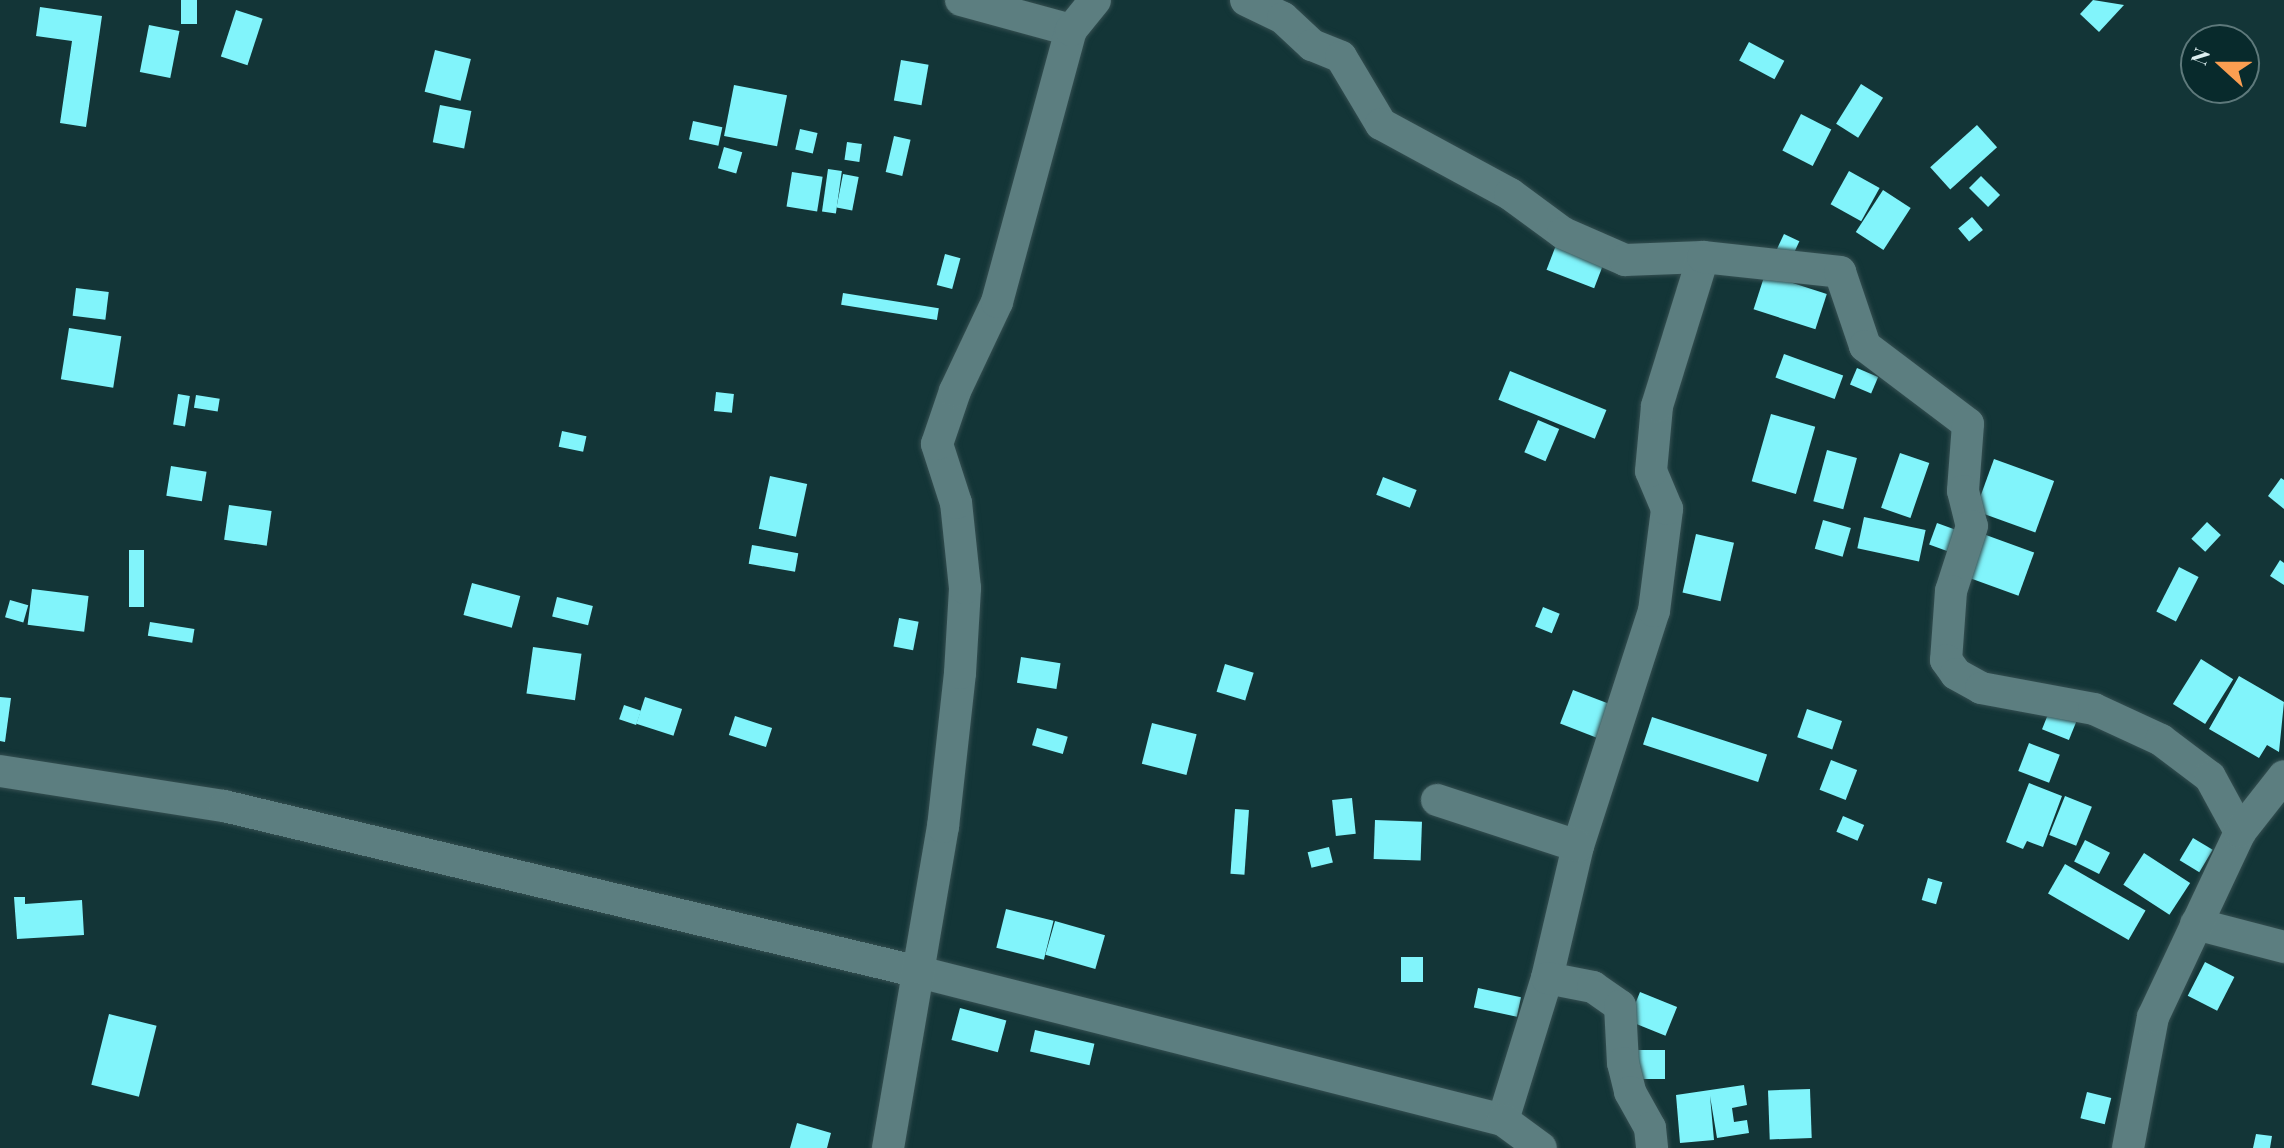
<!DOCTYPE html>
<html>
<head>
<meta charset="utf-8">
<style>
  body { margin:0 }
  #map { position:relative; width:2284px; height:1148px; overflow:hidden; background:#133537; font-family:"Playfair Display",serif }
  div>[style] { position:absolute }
  .building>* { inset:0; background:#81f4fb; transform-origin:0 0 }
  .roads { filter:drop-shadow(0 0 2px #354f51) drop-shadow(0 0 2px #354f51) }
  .minor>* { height:32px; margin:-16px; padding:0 16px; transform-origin:16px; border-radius:16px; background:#5c7e80 }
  span { translate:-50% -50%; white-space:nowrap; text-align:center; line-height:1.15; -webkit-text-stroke:8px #082a2c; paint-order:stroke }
  .north { position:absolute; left:2180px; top:24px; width:80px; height:80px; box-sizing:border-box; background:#082a2c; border:2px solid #5e797b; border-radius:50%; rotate:291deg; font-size:22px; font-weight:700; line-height:32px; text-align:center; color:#def0f1 }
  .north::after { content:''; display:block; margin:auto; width:28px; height:36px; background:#fb9e51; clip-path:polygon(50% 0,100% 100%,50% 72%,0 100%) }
</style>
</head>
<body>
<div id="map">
  <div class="building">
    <i style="left:181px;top:0;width:16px;height:24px"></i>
    <i style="clip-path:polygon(2093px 0,2124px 5px,2099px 32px,2080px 14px)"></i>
    <i style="clip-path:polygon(40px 7px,102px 16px,86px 127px,60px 123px,72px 41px,36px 36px)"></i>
    <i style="left:236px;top:10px;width:28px;height:49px;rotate:18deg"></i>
    <i style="left:149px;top:25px;width:31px;height:48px;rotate:11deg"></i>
    <i style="left:1749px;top:42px;width:40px;height:21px;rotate:28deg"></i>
    <i style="left:435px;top:50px;width:37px;height:43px;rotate:14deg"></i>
    <i style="left:901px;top:60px;width:28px;height:41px;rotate:10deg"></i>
    <i style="left:1861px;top:84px;width:26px;height:47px;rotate:32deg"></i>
    <i style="left:734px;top:85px;width:54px;height:52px;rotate:11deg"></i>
    <i style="left:440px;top:105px;width:32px;height:38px;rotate:11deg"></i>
    <i style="left:1801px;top:114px;width:34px;height:41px;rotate:27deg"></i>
    <i style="left:693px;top:121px;width:30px;height:19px;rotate:12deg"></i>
    <i style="left:1977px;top:125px;width:30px;height:63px;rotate:48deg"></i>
    <i style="left:800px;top:129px;width:18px;height:21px;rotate:13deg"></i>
    <i style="left:894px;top:136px;width:17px;height:37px;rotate:13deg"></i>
    <i style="left:847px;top:142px;width:15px;height:18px;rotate:8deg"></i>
    <i style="left:724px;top:147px;width:19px;height:22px;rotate:16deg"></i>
    <i style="left:828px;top:169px;width:14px;height:43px;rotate:8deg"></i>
    <i style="left:1849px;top:171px;width:35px;height:38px;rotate:29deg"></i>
    <i style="left:792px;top:172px;width:31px;height:35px;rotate:9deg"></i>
    <i style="left:843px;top:174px;width:16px;height:34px;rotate:11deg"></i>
    <i style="left:1981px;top:176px;width:27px;height:17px;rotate:45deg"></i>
    <i style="left:1883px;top:190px;width:33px;height:50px;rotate:33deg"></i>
    <i style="left:1972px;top:217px;width:17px;height:18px;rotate:50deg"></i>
    <i style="left:1784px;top:234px;width:17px;height:21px;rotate:25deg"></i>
    <i style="left:1558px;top:240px;width:51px;height:32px;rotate:21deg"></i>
    <i style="left:945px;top:254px;width:16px;height:32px;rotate:15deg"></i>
    <i style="left:1765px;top:274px;width:65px;height:37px;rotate:18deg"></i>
    <i style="left:76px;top:288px;width:33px;height:28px;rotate:7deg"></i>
    <i style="left:843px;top:293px;width:97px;height:12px;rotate:9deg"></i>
    <i style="left:69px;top:328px;width:53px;height:52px;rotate:9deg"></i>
    <i style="left:1784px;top:354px;width:63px;height:25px;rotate:20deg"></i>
    <i style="left:1857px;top:368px;width:23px;height:18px;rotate:23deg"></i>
    <i style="left:1510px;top:371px;width:104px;height:31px;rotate:22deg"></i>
    <i style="left:716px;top:392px;width:18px;height:19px;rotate:6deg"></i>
    <i style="left:178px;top:394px;width:12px;height:31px;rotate:9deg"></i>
    <i style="left:196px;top:395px;width:24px;height:13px;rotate:9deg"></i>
    <i style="left:1771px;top:414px;width:46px;height:70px;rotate:16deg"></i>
    <i style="left:1538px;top:420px;width:23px;height:35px;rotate:23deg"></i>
    <i style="left:562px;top:431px;width:25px;height:16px;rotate:12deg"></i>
    <i style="left:1827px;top:450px;width:31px;height:53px;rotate:15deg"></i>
    <i style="left:1900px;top:453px;width:31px;height:58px;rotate:19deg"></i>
    <i style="left:1994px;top:459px;width:64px;height:55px;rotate:20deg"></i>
    <i style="left:171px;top:466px;width:36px;height:30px;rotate:9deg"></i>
    <i style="left:770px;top:476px;width:38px;height:54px;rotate:12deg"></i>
    <i style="left:1383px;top:477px;width:36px;height:19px;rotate:21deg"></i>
    <i style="clip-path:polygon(2281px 478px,2284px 480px,2284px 509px,2268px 496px)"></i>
    <i style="left:229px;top:505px;width:43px;height:35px;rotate:8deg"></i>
    <i style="left:1864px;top:517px;width:63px;height:32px;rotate:12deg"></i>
    <i style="left:1823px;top:520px;width:29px;height:30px;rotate:16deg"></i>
    <i style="left:2207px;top:522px;width:19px;height:23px;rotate:43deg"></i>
    <i style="left:1937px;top:523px;width:30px;height:23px;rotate:20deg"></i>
    <i style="left:1975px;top:531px;width:63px;height:46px;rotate:20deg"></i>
    <i style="left:1696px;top:534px;width:39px;height:60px;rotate:13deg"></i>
    <i style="left:752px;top:545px;width:47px;height:19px;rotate:10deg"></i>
    <i style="left:129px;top:550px;width:15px;height:57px"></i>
    <i style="clip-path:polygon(2280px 560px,2284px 563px,2284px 585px,2270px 576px)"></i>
    <i style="left:2179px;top:567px;width:22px;height:50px;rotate:27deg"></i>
    <i style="left:472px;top:583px;width:50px;height:33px;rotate:15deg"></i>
    <i style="left:32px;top:589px;width:57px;height:36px;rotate:7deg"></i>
    <i style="left:557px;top:597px;width:37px;height:20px;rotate:14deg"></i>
    <i style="left:10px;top:600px;width:19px;height:18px;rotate:16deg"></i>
    <i style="left:1543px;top:607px;width:18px;height:21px;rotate:22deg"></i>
    <i style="left:899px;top:618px;width:20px;height:29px;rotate:11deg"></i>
    <i style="left:150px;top:622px;width:45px;height:14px;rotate:9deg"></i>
    <i style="left:533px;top:647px;width:49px;height:47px;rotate:8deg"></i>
    <i style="left:1021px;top:657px;width:40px;height:26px;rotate:9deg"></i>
    <i style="left:2201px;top:659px;width:38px;height:53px;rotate:32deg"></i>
    <i style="left:1225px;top:664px;width:30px;height:29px;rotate:17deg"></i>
    <i style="clip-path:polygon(2239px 676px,2284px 702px,2279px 752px,2267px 745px,2259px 758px,2209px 729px)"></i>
    <i style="left:1573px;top:690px;width:42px;height:36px;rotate:21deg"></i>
    <i style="clip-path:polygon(0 697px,11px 698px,5px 742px,0 741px)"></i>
    <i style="left:645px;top:697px;width:39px;height:28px;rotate:18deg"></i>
    <i style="left:624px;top:705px;width:18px;height:15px;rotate:19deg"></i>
    <i style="left:2051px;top:707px;width:29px;height:24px;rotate:22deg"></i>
    <i style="left:1807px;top:709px;width:37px;height:30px;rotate:19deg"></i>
    <i style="left:735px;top:716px;width:39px;height:20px;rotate:18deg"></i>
    <i style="left:1652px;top:717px;width:121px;height:29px;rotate:18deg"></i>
    <i style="left:1152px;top:723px;width:46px;height:42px;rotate:14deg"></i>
    <i style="left:1037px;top:728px;width:32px;height:18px;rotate:16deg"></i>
    <i style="left:2029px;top:743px;width:33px;height:30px;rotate:21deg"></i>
    <i style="left:1831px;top:760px;width:28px;height:32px;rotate:21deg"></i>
    <i style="clip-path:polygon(2029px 783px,2062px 796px,2043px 847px,2027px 841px,2023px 849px,2006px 842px)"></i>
    <i style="left:2065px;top:796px;width:29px;height:42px;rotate:22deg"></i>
    <i style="left:1352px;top:798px;width:36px;height:20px;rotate:84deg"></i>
    <i style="left:1235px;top:809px;width:14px;height:65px;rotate:4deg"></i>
    <i style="left:1843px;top:816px;width:23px;height:17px;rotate:23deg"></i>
    <i style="left:1375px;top:820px;width:47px;height:39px;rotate:2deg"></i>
    <i style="left:2193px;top:838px;width:23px;height:26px;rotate:31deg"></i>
    <i style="left:2085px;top:840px;width:28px;height:24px;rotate:27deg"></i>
    <i style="left:1329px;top:847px;width:16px;height:22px;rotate:76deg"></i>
    <i style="left:2144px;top:853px;width:55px;height:38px;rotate:33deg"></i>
    <i style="left:2065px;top:864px;width:93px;height:34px;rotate:30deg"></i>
    <i style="left:1928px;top:878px;width:15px;height:23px;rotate:16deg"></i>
    <i style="clip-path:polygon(14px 897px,25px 897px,25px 904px,82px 900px,84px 935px,17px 939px)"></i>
    <i style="left:1006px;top:909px;width:49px;height:40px;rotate:14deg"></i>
    <i style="left:1055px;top:921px;width:52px;height:35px;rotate:16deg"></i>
    <i style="left:1401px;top:957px;width:22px;height:25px"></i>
    <i style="left:2205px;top:962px;width:33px;height:38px;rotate:27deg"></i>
    <i style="left:1478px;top:988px;width:44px;height:20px;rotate:12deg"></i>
    <i style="left:1640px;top:992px;width:40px;height:31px;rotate:22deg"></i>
    <i style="left:960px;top:1008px;width:48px;height:33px;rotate:15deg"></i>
    <i style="left:109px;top:1014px;width:49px;height:73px;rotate:14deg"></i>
    <i style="left:1035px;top:1030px;width:61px;height:22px;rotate:13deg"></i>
    <i style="left:1636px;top:1050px;width:29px;height:29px"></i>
    <i style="clip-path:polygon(1744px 1085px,1747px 1105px,1732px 1108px,1734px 1122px,1747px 1120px,1749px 1133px,1717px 1138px,1710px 1096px,1714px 1140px,1680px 1143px,1676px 1095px)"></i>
    <i style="left:1810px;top:1089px;width:49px;height:42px;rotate:88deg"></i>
    <i style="left:2087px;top:1092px;width:25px;height:27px;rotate:14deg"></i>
    <i style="clip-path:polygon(797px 1123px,831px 1133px,827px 1148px,790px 1148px)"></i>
    <i style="clip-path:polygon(2256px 1134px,2272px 1136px,2270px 1148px,2253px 1148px)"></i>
  </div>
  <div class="roads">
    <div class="minor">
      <i style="left:961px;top:0;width:114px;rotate:15.3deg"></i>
      <i style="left:1246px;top:0;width:41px;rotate:25.9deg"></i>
      <i style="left:1283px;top:18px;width:40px;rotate:43deg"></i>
      <i style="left:1312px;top:45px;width:31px;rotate:22deg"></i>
      <i style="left:1341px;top:57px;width:78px;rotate:59.2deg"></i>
      <i style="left:1381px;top:124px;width:147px;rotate:28.5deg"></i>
      <i style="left:1510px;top:194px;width:66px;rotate:36.3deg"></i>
      <i style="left:1563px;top:233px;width:68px;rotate:23.5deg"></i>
      <i style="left:1625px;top:260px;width:78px;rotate:-2.2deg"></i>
      <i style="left:0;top:771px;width:227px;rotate:8.9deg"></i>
      <i style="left:224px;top:806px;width:715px;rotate:13.43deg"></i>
      <i style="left:919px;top:972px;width:602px;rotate:14.22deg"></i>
      <i style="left:1503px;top:1120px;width:149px;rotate:-72.8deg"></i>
      <i style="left:1547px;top:978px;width:136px;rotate:-76.8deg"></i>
      <i style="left:1578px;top:846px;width:247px;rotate:-72.1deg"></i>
      <i style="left:1654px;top:611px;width:103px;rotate:-82.7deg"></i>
      <i style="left:1667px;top:509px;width:41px;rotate:-112.8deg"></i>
      <i style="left:1651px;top:471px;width:65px;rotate:-84.7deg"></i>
      <i style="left:1657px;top:406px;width:156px;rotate:-72.8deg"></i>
      <i style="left:1703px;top:257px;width:138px;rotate:6.2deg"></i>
      <i style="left:1840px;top:272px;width:78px;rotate:71.3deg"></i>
      <i style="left:1865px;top:346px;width:129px;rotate:37.1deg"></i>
      <i style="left:1968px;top:424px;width:67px;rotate:94.3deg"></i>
      <i style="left:1963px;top:491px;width:36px;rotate:76deg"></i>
      <i style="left:1972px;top:526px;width:68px;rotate:107.9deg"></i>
      <i style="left:1951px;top:591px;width:69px;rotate:94.1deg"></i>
      <i style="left:1946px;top:660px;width:17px;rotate:54deg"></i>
      <i style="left:1956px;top:674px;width:29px;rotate:29deg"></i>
      <i style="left:1981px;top:688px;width:115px;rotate:10.5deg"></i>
      <i style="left:2094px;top:709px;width:74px;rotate:24.8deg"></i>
      <i style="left:2161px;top:740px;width:61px;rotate:37.1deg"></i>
      <i style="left:2210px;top:777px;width:63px;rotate:61.4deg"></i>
      <i style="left:1437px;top:800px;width:148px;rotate:18.1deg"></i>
      <i style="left:2196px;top:924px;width:91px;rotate:14.6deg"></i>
      <i style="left:1547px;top:978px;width:47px;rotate:11.1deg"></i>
      <i style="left:1593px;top:987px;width:33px;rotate:35deg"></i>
      <i style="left:1620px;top:1006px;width:57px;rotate:87deg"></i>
      <i style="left:1623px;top:1063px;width:30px;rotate:76deg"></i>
      <i style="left:1630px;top:1092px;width:41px;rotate:60.9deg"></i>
      <i style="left:1650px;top:1128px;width:20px;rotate:84deg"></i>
      <i style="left:1503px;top:1120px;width:47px;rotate:36.4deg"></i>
      <i style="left:888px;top:1148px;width:326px;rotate:-80.3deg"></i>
      <i style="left:943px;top:827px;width:155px;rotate:-83.7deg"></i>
      <i style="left:960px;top:673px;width:85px;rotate:-86.6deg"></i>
      <i style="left:965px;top:588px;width:85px;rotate:-96deg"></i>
      <i style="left:956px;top:503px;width:62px;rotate:-107.9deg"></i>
      <i style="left:937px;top:444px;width:56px;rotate:-71.2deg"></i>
      <i style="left:955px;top:391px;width:98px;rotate:-64.7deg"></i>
      <i style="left:997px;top:302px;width:282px;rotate:-74.8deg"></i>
      <i style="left:1071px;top:30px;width:38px;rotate:-51deg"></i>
      <i style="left:2128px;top:1148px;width:133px;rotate:-79.2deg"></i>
      <i style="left:2153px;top:1017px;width:204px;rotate:-64.8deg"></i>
      <i style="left:2240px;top:832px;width:71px;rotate:-51.8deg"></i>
    </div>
  </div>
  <div class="north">N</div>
</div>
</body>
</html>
